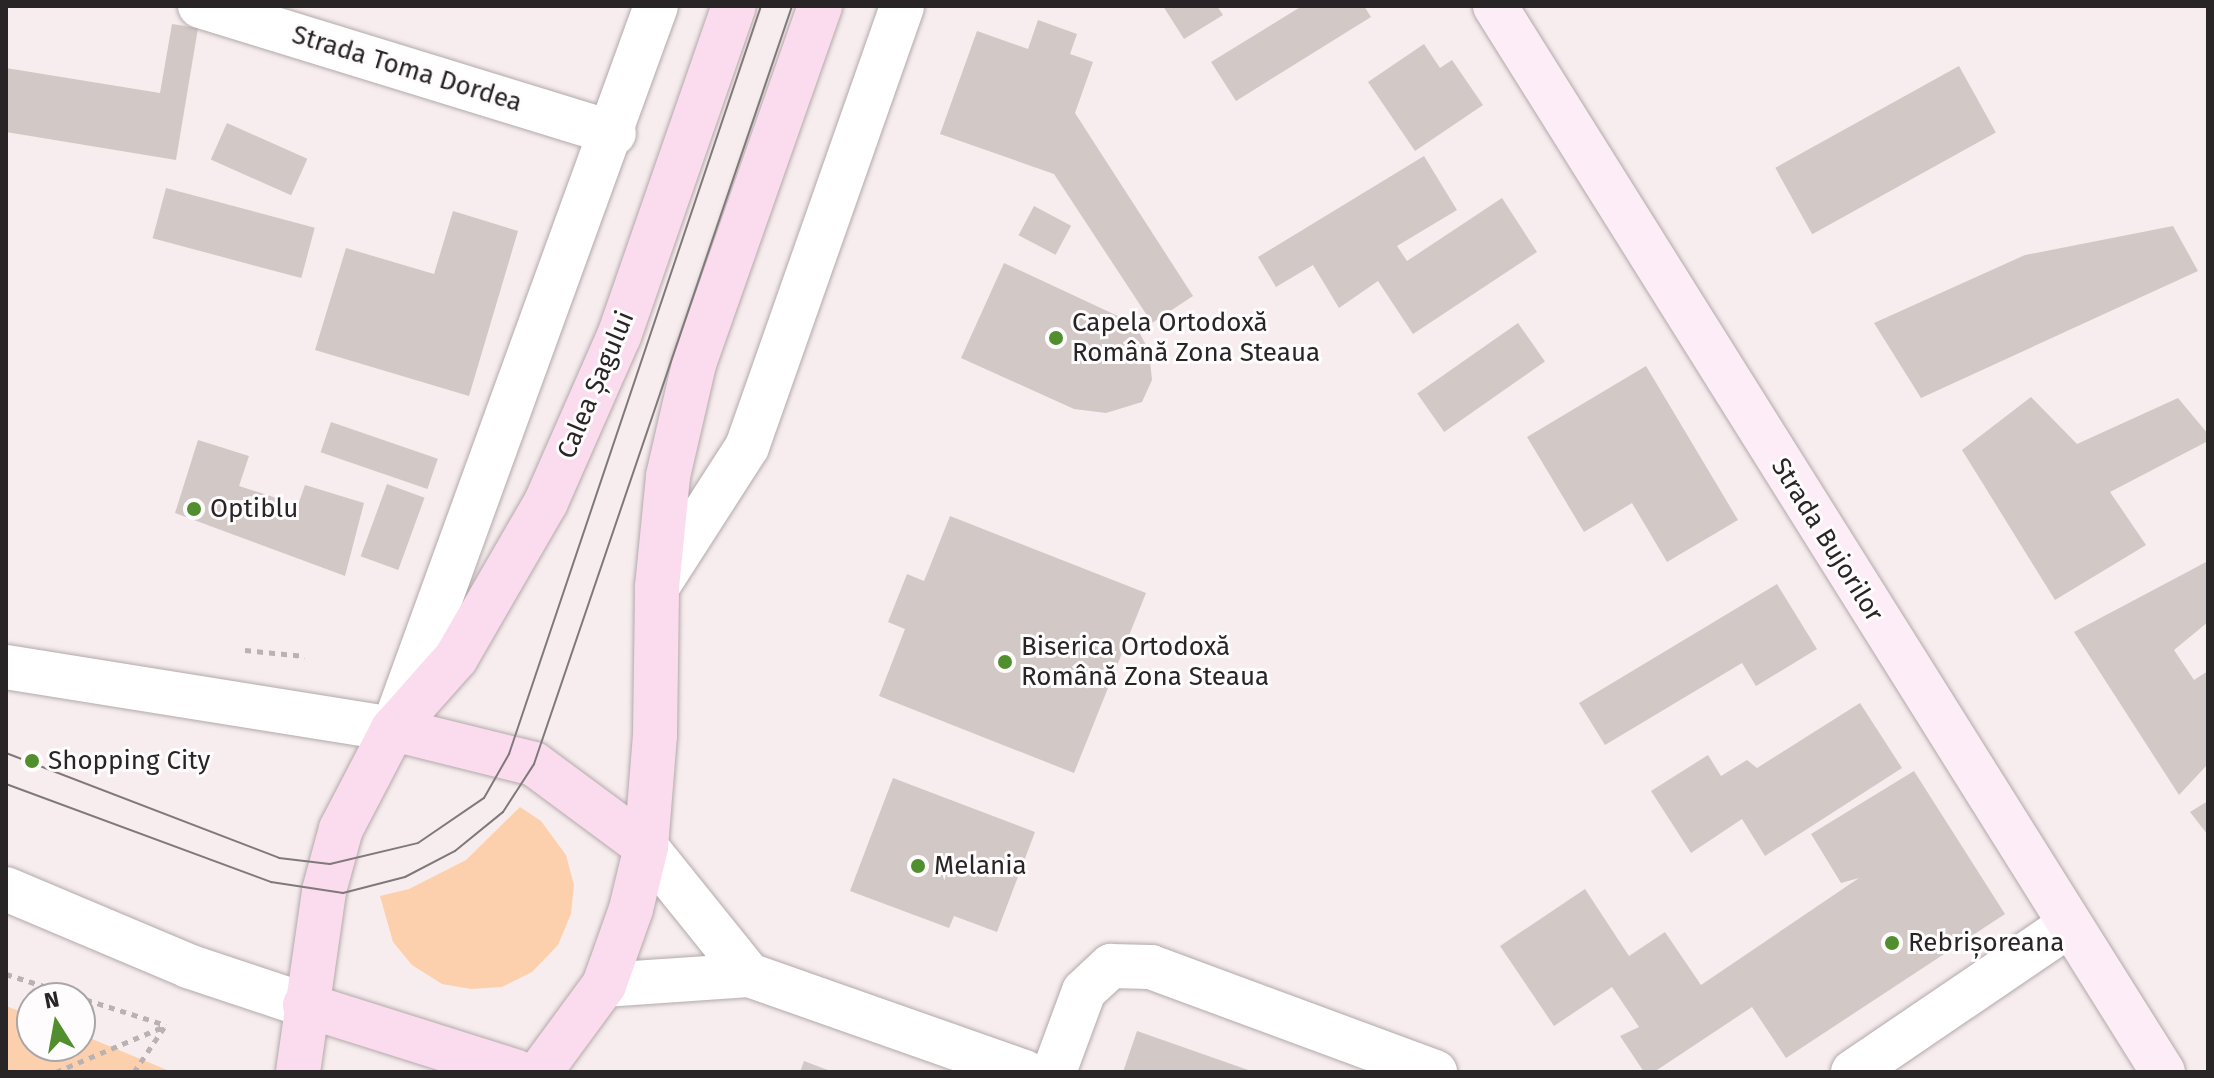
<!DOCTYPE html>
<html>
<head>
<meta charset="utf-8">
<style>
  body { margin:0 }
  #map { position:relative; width:2214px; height:1078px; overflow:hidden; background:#f7edee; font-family:"Fira Sans",sans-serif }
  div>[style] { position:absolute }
  .green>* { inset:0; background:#fdd0ad }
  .building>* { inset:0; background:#d2c8c6; transform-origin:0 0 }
  .path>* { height:5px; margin-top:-2.5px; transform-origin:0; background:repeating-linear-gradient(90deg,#b9b1b2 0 6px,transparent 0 12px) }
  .roads { filter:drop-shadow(0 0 2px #b3a9aa) drop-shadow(0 0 2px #b3a9aa) }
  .minor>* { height:44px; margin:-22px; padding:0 22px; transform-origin:22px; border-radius:22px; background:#fff }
  .secondary>* { height:44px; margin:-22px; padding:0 22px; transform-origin:22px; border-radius:22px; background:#fdedf6 }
  .primary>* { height:44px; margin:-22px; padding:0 22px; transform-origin:22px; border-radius:22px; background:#fbdbee }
  .tram>* { height:2px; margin:-1px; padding:0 1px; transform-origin:1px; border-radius:1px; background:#7f797a }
  .dots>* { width:22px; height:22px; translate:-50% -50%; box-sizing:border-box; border:4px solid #fefcfd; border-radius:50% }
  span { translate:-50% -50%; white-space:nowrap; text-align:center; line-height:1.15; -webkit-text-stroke:6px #fefcfd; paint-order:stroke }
  .street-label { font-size:26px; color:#292526 }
  .poi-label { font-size:26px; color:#292526 }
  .left { translate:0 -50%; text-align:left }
  .frame { position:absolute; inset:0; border:8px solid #292526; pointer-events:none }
  .north { position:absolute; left:16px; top:982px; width:80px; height:80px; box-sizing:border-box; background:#fefcfd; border:2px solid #a9a6a7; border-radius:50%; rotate:349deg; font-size:22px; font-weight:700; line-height:32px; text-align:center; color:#292526 }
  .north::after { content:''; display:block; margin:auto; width:28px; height:36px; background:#508e2e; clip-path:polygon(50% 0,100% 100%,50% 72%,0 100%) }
</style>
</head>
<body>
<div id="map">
  <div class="green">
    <i style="clip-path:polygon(520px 807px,541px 821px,566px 855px,574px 885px,571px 914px,558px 945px,532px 972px,502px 987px,471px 989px,442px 984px,412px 965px,393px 942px,380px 896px,409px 889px,466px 860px)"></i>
    <i style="clip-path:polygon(6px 1006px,32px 1016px,32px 1046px,80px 1046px,80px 1034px,172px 1072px,6px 1072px)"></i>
  </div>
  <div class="building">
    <i style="clip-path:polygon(1163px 6px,1217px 6px,1223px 15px,1184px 39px)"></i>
    <i style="clip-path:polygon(1302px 6px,1364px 6px,1371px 17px,1236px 101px,1211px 62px)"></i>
    <i style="clip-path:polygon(1038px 20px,1077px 34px,1070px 54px,1093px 62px,1075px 113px,1193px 296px,1152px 323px,1054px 174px,940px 134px,977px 31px,1028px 49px)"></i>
    <i style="clip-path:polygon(172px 24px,198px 28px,176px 160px,6px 132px,6px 68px,160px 93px)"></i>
    <i style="clip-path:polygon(1424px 44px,1440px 68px,1452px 60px,1483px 105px,1415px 151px,1368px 82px)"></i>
    <i style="left:1959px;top:66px;width:76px;height:210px;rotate:61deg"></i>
    <i style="left:227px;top:123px;width:88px;height:40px;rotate:24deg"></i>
    <i style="clip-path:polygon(1424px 156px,1457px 210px,1397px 246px,1407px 261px,1502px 198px,1537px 252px,1413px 334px,1378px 281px,1339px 308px,1313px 265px,1276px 287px,1258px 257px)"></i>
    <i style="left:166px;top:188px;width:154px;height:52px;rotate:15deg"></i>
    <i style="left:1034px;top:206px;width:42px;height:33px;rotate:28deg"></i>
    <i style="clip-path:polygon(453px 211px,518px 231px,469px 396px,315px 350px,346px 248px,434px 274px)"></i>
    <i style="clip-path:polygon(2173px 226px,2198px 271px,1921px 398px,1874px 323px,2025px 255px)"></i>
    <i style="clip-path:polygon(1004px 263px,1135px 324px,1149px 351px,1152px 380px,1142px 402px,1106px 413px,1074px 409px,961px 358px)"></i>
    <i style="left:1518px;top:323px;width:47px;height:123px;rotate:55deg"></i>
    <i style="clip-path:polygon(1646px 366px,1738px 520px,1667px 562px,1632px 503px,1584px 532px,1527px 437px)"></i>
    <i style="clip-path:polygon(2031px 397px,2077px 444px,2178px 398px,2208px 434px,2208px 441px,2110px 492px,2146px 545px,2055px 600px,1962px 450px)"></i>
    <i style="left:331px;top:422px;width:113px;height:32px;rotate:19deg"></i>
    <i style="clip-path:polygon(198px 440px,249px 456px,239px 486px,298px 505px,305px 485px,364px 503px,345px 576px,175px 513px)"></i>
    <i style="left:387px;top:484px;width:40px;height:77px;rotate:20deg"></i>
    <i style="clip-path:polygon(950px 516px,1146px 593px,1074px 773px,879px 696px,905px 629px,888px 622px,907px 574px,924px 581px)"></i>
    <i style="clip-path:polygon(2208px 561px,2208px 622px,2174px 650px,2194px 680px,2208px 671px,2208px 764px,2179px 795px,2074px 632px)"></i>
    <i style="clip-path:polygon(1777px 584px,1817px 649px,1756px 686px,1742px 663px,1605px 745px,1579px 703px)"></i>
    <i style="clip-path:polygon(1860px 703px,1902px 768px,1765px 856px,1742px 819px,1691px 853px,1651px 791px,1708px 755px,1721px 776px,1747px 760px,1757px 768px)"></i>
    <i style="clip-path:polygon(1914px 771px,2005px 914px,1786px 1058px,1752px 1007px,1654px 1072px,1644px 1072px,1620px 1036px,1639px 1027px,1612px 987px,1554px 1026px,1500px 946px,1585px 889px,1629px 956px,1665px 932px,1701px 985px,1859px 878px,1841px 883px,1811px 834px)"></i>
    <i style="clip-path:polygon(893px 778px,1035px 832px,997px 932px,954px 916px,949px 928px,850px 891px)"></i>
    <i style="clip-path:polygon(2208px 801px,2208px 835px,2190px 812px)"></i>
    <i style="clip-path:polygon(1137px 1031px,1254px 1072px,1123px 1072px)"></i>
    <i style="clip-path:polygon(804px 1061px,833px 1072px,800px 1072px)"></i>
  </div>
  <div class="path">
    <i style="left:245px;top:650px;width:60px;rotate:5.7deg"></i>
    <i style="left:6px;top:974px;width:168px;rotate:17.7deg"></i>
    <i style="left:56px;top:1072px;width:118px;rotate:-22.9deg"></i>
    <i style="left:134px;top:1072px;width:55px;rotate:-56deg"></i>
  </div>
  <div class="roads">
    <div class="minor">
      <i style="left:200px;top:6px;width:433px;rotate:17.1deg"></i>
      <i style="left:657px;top:587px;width:166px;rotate:-57.3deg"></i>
      <i style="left:747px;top:447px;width:467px;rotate:-70.6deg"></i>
      <i style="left:6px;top:667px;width:392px;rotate:9.1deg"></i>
      <i style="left:393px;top:729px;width:769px;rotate:-70.01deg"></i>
      <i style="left:646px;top:847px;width:164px;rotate:51.2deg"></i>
      <i style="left:6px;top:889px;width:198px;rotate:22.9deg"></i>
      <i style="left:188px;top:966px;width:123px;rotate:18.4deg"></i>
      <i style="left:604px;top:985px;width:145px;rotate:-3.9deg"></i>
      <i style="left:749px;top:975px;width:292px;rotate:19.4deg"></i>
      <i style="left:1054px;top:1072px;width:86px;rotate:-69.7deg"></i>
      <i style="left:1084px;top:991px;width:37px;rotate:-43deg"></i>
      <i style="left:1111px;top:966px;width:40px;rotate:1.4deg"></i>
      <i style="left:1151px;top:967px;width:303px;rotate:20.3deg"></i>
      <i style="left:1853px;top:1072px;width:260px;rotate:-34.2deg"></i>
    </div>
    <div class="secondary">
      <i style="left:1495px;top:6px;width:1258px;rotate:57.93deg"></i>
    </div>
    <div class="primary">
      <i style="left:393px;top:729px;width:145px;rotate:13.9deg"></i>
      <i style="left:534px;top:764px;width:139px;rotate:36.5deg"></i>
      <i style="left:305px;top:1005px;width:222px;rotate:17.5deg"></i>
      <i style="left:298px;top:1072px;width:183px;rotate:-81.8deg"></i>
      <i style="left:324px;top:891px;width:64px;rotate:-74.7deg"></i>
      <i style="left:341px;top:829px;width:113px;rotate:-62.5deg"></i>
      <i style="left:393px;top:729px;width:95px;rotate:-48.4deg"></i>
      <i style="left:456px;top:658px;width:180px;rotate:-60deg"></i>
      <i style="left:546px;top:502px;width:181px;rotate:-66.3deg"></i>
      <i style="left:619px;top:336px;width:349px;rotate:-70.8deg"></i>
      <i style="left:540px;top:1072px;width:108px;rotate:-53.7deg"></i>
      <i style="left:604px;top:985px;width:81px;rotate:-70.4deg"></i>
      <i style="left:631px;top:909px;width:64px;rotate:-76.4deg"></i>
      <i style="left:646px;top:847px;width:112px;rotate:-85.4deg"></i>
      <i style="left:655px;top:735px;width:148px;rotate:-89.2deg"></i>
      <i style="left:657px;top:587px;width:112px;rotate:-84.3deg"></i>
      <i style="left:668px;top:476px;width:115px;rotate:-76.9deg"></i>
      <i style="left:694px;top:364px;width:380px;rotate:-70.6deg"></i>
    </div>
  </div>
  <div class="tram">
    <i style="left:6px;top:753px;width:292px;rotate:21deg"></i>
    <i style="left:279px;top:858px;width:51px;rotate:6.7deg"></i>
    <i style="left:330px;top:864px;width:90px;rotate:-13.4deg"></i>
    <i style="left:418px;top:843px;width:80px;rotate:-34.3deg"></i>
    <i style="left:484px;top:798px;width:51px;rotate:-60.4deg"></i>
    <i style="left:509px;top:754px;width:789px;rotate:-71.38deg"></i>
    <i style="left:6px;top:784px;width:283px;rotate:20.3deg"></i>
    <i style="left:271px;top:882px;width:73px;rotate:8.7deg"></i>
    <i style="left:343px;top:893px;width:64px;rotate:-14.5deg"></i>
    <i style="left:405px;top:877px;width:56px;rotate:-27.5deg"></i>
    <i style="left:455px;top:851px;width:62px;rotate:-39.1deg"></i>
    <i style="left:503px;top:812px;width:57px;rotate:-57.1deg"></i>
    <i style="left:534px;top:764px;width:801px;rotate:-71.2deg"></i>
  </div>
  <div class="dots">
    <i style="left:1056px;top:338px;background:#508e2e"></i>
    <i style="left:194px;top:509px;background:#508e2e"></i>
    <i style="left:1005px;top:662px;background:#508e2e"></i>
    <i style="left:32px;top:761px;background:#508e2e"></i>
    <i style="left:918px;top:866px;background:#508e2e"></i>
    <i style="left:1892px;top:943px;background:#508e2e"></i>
  </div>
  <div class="street-label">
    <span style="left:407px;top:69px;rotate:17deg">Strada Toma Dordea</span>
    <span style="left:596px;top:385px;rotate:-67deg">Calea Șagului</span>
    <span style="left:1827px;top:540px;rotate:58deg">Strada Bujorilor</span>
  </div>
  <div class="poi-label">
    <span class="left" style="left:1072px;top:338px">Capela Ortodoxă<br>Română Zona Steaua</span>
    <span class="left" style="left:210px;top:509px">Optiblu</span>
    <span class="left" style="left:1021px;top:662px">Biserica Ortodoxă<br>Română Zona Steaua</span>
    <span class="left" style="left:48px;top:761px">Shopping City</span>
    <span class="left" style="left:934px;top:866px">Melania</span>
    <span class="left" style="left:1908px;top:943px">Rebrișoreana</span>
  </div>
  <div class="frame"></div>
  <div class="north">N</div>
</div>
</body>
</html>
